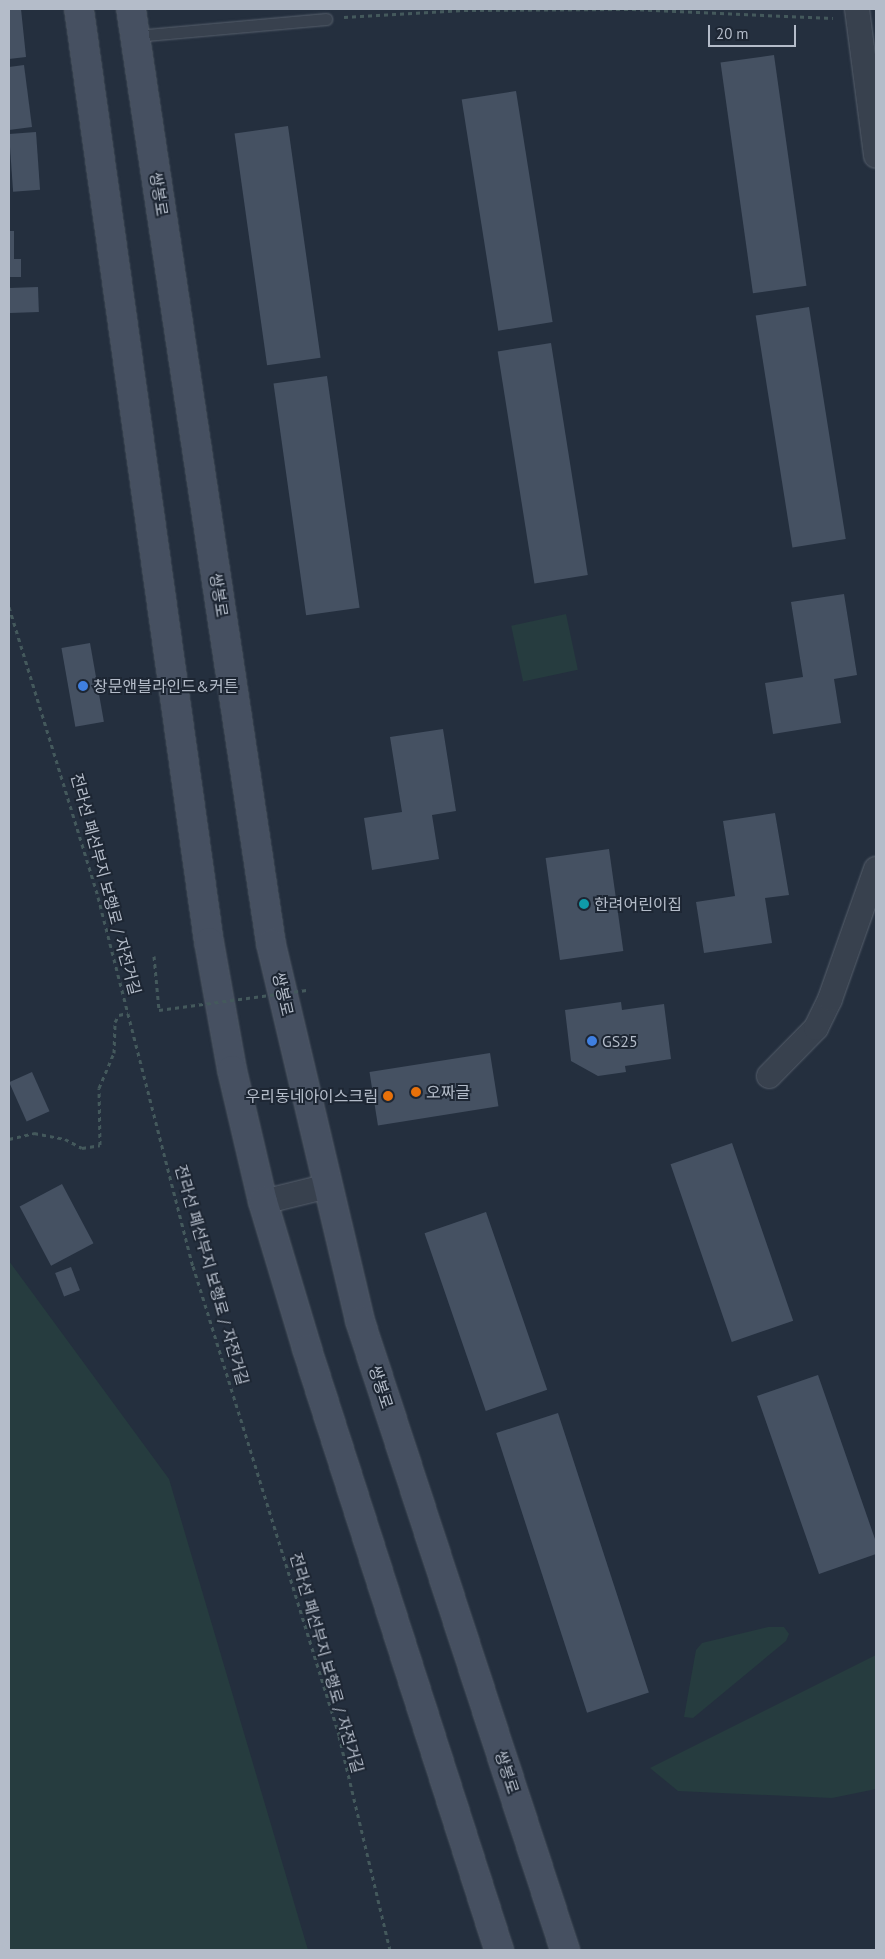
<!DOCTYPE html>
<html>
<head>
<meta charset="utf-8">
<style>
  body { margin:0 }
  #map { position:relative; width:885px; height:1959px; overflow:hidden; background:#242f3e; font-family:"PT Sans","Noto Sans KR",sans-serif }
  div>[style] { position:absolute }
  .green>* { inset:0; background:#263c3f; transform-origin:0 0 }
  .building>* { inset:0; background:#455162; transform-origin:0 0 }
  .path>* { height:3px; margin-top:-1.5px; transform-origin:0; background:repeating-linear-gradient(90deg,#44595c 0 4px,transparent 0 8px) }
  .roads { filter:drop-shadow(0 0 1px #565f6c) drop-shadow(0 0 1px #565f6c) }
  .lane>* { height:11px; margin:-5.5px; padding:0 5.5px; transform-origin:5.5px; border-radius:5.5px; background:#38414e }
  .street>* { height:24px; margin:-12px; padding:0 12px; transform-origin:12px; border-radius:12px; background:#38414e }
  .secondary>* { height:28px; margin:-14px; padding:0 14px; transform-origin:14px; border-radius:14px; background:#465061 }
  .path-bridge>* { height:3px; margin-top:-1.5px; transform-origin:0; background:repeating-linear-gradient(90deg,#44595c 0 4px,transparent 0 8px) }
  .dots>* { width:14px; height:14px; translate:-50% -50%; box-sizing:border-box; border:2px solid #1d2633; border-radius:50% }
  span { translate:-50% -50%; white-space:nowrap; text-align:center; line-height:1.15; -webkit-text-stroke:4px #1d2633; paint-order:stroke }
  .street-label { font-size:16px; color:#b4bcc9 }
  .poi-label { font-size:16px; color:#b4bcc9 }
  .left { translate:0 -50%; text-align:left }
  .right { translate:-100% -50%; text-align:right }
  .frame { position:absolute; inset:0; border:10px solid #b4bcc9; pointer-events:none }
  .scale { position:absolute; left:708px; top:25px; width:88px; height:22px; box-sizing:border-box; border:2px solid #b4bcc9; border-top:0; padding-left:6px; font-size:15px; line-height:18px; white-space:nowrap; color:#b4bcc9; -webkit-text-stroke:4px #1d2633; paint-order:stroke }
</style>
</head>
<body>
<div id="map">
  <div class="green">
    <i style="left:566px;top:614px;width:57px;height:56px;rotate:78deg"></i>
    <i style="clip-path:polygon(9px 1261px,169px 1479px,308px 1950px,9px 1950px)"></i>
    <i style="clip-path:polygon(768px 1627px,784px 1627px,789px 1634px,786px 1641px,693px 1718px,684px 1717px,696px 1650px,702px 1643px)"></i>
    <i style="clip-path:polygon(876px 1655px,876px 1789px,832px 1798px,678px 1791px,650px 1768px)"></i>
  </div>
  <div class="building">
    <i style="clip-path:polygon(9px 9px,21px 9px,26px 57px,9px 59px)"></i>
    <i style="left:774px;top:55px;width:233px;height:54px;rotate:82deg"></i>
    <i style="clip-path:polygon(24px 65px,32px 127px,9px 130px,9px 67px)"></i>
    <i style="left:516px;top:91px;width:234px;height:55px;rotate:81deg"></i>
    <i style="left:288px;top:126px;width:234px;height:54px;rotate:82deg"></i>
    <i style="left:36px;top:132px;width:58px;height:27px;rotate:86deg"></i>
    <i style="clip-path:polygon(9px 231px,14px 231px,14px 259px,21px 259px,21px 277px,9px 277px)"></i>
    <i style="left:38px;top:287px;width:25px;height:29px;rotate:88deg"></i>
    <i style="left:809px;top:307px;width:235px;height:54px;rotate:81deg"></i>
    <i style="left:551px;top:343px;width:235px;height:54px;rotate:81deg"></i>
    <i style="left:327px;top:376px;width:234px;height:54px;rotate:82deg"></i>
    <i style="clip-path:polygon(844px 594px,857px 675px,834px 679px,841px 723px,773px 734px,765px 683px,803px 677px,791px 602px)"></i>
    <i style="left:90px;top:643px;width:80px;height:29px;rotate:80deg"></i>
    <i style="clip-path:polygon(443px 729px,456px 811px,432px 815px,439px 859px,372px 870px,364px 818px,402px 812px,390px 737px)"></i>
    <i style="clip-path:polygon(775px 813px,789px 895px,765px 898px,772px 943px,704px 953px,696px 902px,735px 896px,723px 821px)"></i>
    <i style="left:609px;top:849px;width:103px;height:64px;rotate:82deg"></i>
    <i style="clip-path:polygon(621px 1002px,622px 1010px,664px 1004px,671px 1059px,625px 1066px,626px 1072px,598px 1076px,571px 1061px,565px 1010px)"></i>
    <i style="left:490px;top:1053px;width:54px;height:122px;rotate:81deg"></i>
    <i style="left:32px;top:1072px;width:43px;height:25px;rotate:66deg"></i>
    <i style="left:732px;top:1143px;width:188px;height:65px;rotate:71deg"></i>
    <i style="left:62px;top:1184px;width:67px;height:48px;rotate:62deg"></i>
    <i style="left:486px;top:1212px;width:188px;height:65px;rotate:71deg"></i>
    <i style="left:71px;top:1267px;width:25px;height:17px;rotate:69deg"></i>
    <i style="clip-path:polygon(818px 1375px,876px 1542px,876px 1554px,819px 1574px,757px 1396px)"></i>
    <i style="left:558px;top:1413px;width:294px;height:65px;rotate:72deg"></i>
  </div>
  <div class="path">
    <i style="left:344px;top:17px;width:120px;rotate:-3.3deg"></i>
    <i style="left:464px;top:10px;width:168px;rotate:-0.3deg"></i>
    <i style="left:632px;top:9px;width:201px;rotate:2.6deg"></i>
    <i style="left:9px;top:607px;width:303px;rotate:72.9deg"></i>
    <i style="left:98px;top:897px;width:381px;rotate:75.6deg"></i>
    <i style="left:193px;top:1266px;width:492px;rotate:72.7deg"></i>
    <i style="left:339px;top:1736px;width:220px;rotate:76.6deg"></i>
    <i style="left:154px;top:956px;width:54px;rotate:84.7deg"></i>
    <i style="left:9px;top:1139px;width:26px;rotate:-13deg"></i>
    <i style="left:34px;top:1133px;width:32px;rotate:11deg"></i>
    <i style="left:65px;top:1139px;width:19px;rotate:28deg"></i>
    <i style="left:82px;top:1148px;width:18px;rotate:-9deg"></i>
    <i style="left:100px;top:1145px;width:57px;rotate:-91deg"></i>
    <i style="left:99px;top:1088px;width:38px;rotate:-67deg"></i>
    <i style="left:114px;top:1053px;width:31px;rotate:-88deg"></i>
    <i style="left:115px;top:1022px;width:8px;rotate:-60deg"></i>
    <i style="left:119px;top:1015px;width:9px;rotate:-13deg"></i>
  </div>
  <div class="roads">
    <div class="lane">
      <i style="left:135px;top:36px;width:192px;rotate:-5.1deg"></i>
    </div>
    <div class="street">
      <i style="left:857px;top:9px;width:148px;rotate:82.6deg"></i>
      <i style="left:769px;top:1076px;width:67px;rotate:-45.6deg"></i>
      <i style="left:816px;top:1028px;width:32px;rotate:-64deg"></i>
      <i style="left:830px;top:999px;width:138px;rotate:-70.5deg"></i>
      <i style="left:263px;top:1202px;width:67px;rotate:-13.8deg"></i>
    </div>
    <div class="secondary">
      <i style="left:79px;top:9px;width:942px;rotate:82.07deg"></i>
      <i style="left:209px;top:942px;width:130px;rotate:79.8deg"></i>
      <i style="left:232px;top:1070px;width:136px;rotate:76.8deg"></i>
      <i style="left:263px;top:1202px;width:153px;rotate:73.3deg"></i>
      <i style="left:307px;top:1349px;width:631px;rotate:72.28deg"></i>
      <i style="left:131px;top:9px;width:945px;rotate:81.48deg"></i>
      <i style="left:271px;top:944px;width:387px;rotate:76.7deg"></i>
      <i style="left:360px;top:1321px;width:662px;rotate:71.95deg"></i>
    </div>
  </div>
  <div class="path-bridge">
    <i style="left:159px;top:1010px;width:149px;rotate:-7.7deg"></i>
  </div>
  <div class="dots">
    <i style="left:83px;top:686px;background:#3f7fe0"></i>
    <i style="left:584px;top:904px;background:#0f9aa8"></i>
    <i style="left:592px;top:1041px;background:#3f7fe0"></i>
    <i style="left:416px;top:1092px;background:#e8710a"></i>
    <i style="left:388px;top:1096px;background:#e8710a"></i>
  </div>
  <div class="street-label">
    <span style="left:159px;top:194px;rotate:81deg">쌍봉로</span>
    <span style="left:219px;top:595px;rotate:81deg">쌍봉로</span>
    <span style="left:106px;top:884px;rotate:75deg">전라선 폐선부지 보행로 / 자전거길</span>
    <span style="left:283px;top:994px;rotate:77deg">쌍봉로</span>
    <span style="left:212px;top:1275px;rotate:74deg">전라선 폐선부지 보행로 / 자전거길</span>
    <span style="left:381px;top:1387px;rotate:72deg">쌍봉로</span>
    <span style="left:327px;top:1663px;rotate:74deg">전라선 폐선부지 보행로 / 자전거길</span>
    <span style="left:507px;top:1772px;rotate:72deg">쌍봉로</span>
  </div>
  <div class="poi-label">
    <span class="left" style="left:93px;top:686px">창문앤블라인드&amp;커튼</span>
    <span class="left" style="left:594px;top:904px">한려어린이집</span>
    <span class="left" style="left:602px;top:1041px">GS25</span>
    <span class="left" style="left:426px;top:1092px">오짜글</span>
    <span class="right" style="left:378px;top:1096px">우리동네아이스크림</span>
  </div>
  <div class="frame"></div>
  <div class="scale">20 m</div>
</div>
</body>
</html>
